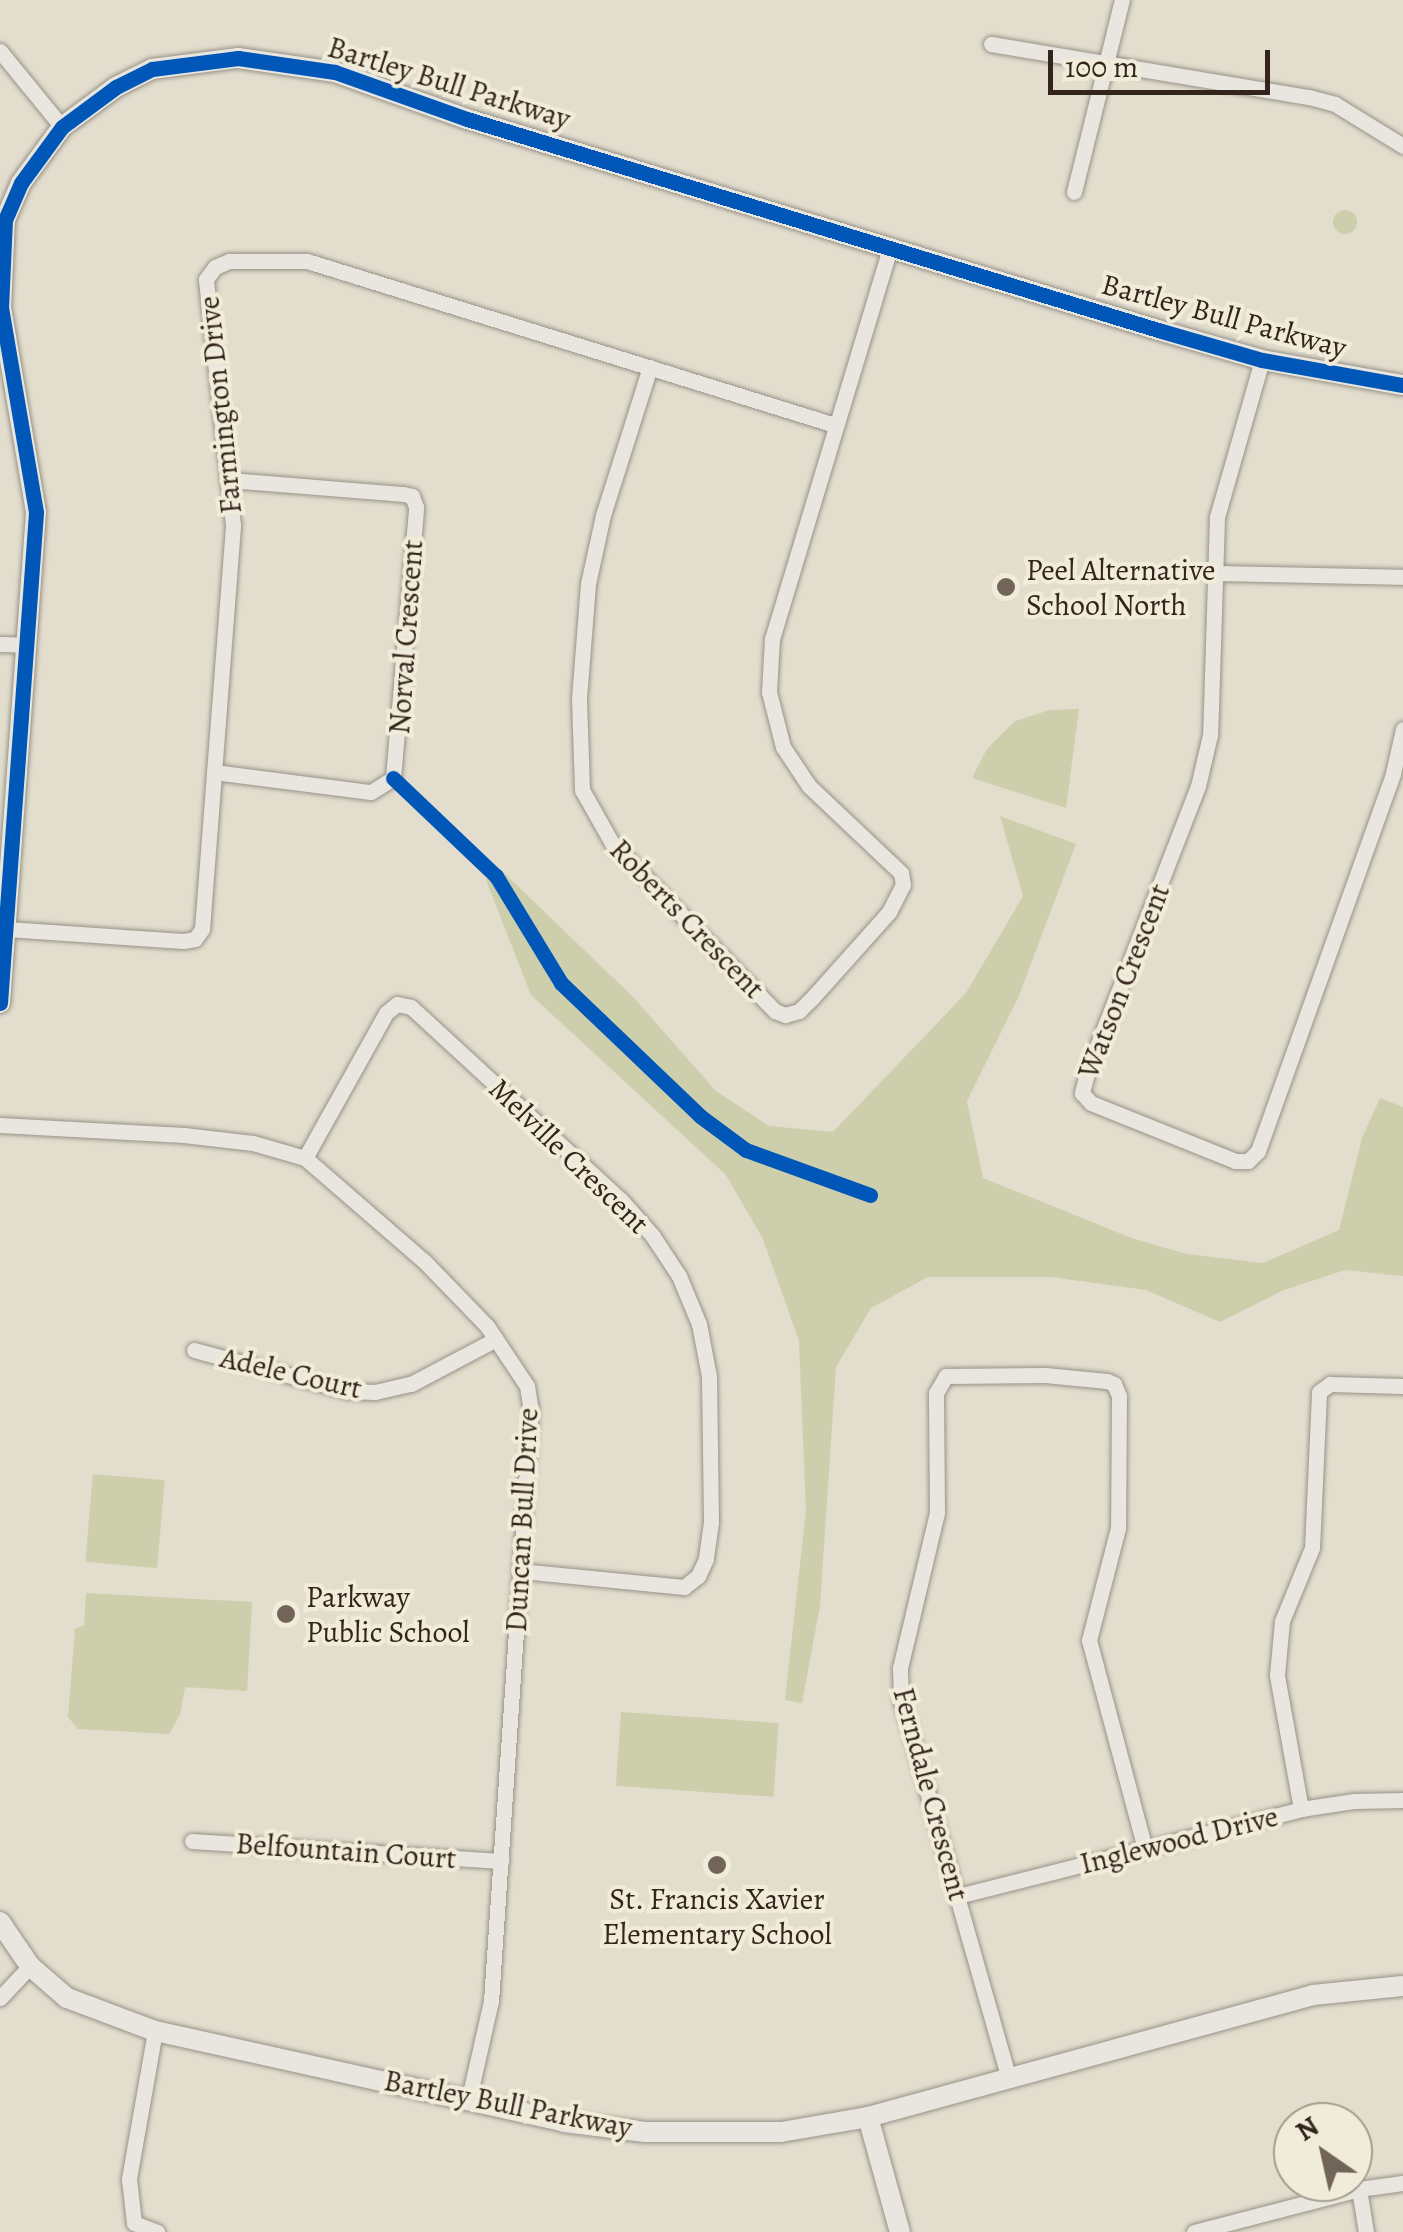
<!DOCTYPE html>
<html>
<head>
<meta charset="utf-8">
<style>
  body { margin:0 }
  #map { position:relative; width:1403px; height:2232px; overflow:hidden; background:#e2ddcd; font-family:Alegreya,serif }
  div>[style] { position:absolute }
  .green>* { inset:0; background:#cdceac; transform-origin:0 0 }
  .round { border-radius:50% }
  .roads { filter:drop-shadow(0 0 2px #979288) drop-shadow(0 0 2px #979288) }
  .street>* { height:15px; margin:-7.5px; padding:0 7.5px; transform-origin:7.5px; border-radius:7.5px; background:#e8e6de }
  .secondary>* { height:20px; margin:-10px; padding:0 10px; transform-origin:10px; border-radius:10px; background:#e8e6de }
  .cycleway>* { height:15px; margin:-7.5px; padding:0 7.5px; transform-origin:7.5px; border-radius:7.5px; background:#0057b8 }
  .dots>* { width:28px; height:28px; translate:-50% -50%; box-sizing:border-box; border:5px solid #f1ecd9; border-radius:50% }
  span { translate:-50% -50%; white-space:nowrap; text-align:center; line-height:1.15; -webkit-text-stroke:8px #f1ecd9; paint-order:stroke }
  .street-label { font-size:30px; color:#34251c }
  .poi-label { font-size:30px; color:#34251c }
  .left { translate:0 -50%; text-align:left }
  .north { position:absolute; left:1273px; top:2102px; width:100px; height:100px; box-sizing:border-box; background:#f1ecd9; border:2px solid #a59c8d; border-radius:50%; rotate:326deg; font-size:28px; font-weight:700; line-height:40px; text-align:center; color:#34251c }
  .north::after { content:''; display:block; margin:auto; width:35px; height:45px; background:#71655a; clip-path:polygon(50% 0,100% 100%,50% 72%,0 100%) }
  .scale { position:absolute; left:1048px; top:50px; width:222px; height:45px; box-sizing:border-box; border:5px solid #34251c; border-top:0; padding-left:12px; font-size:30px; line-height:35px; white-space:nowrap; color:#34251c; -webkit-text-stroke:8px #f1ecd9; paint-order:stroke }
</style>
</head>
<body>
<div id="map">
  <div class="green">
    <i class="round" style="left:1333px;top:210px;width:24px;height:24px"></i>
    <i style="clip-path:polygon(1079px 709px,1066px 808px,972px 778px,987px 749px,1015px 721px,1050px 710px)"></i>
    <i style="clip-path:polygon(1000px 816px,1076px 844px,1018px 998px,967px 1101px,983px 1178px,1134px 1239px,1187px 1254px,1263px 1263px,1339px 1230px,1362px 1138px,1380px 1098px,1403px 1107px,1403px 1276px,1345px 1270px,1284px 1290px,1220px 1322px,1146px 1290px,1051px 1277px,928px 1277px,871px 1308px,836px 1367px,820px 1606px,802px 1703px,785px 1700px,806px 1511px,799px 1341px,763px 1239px,726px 1175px,531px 995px,486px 880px,500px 869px,633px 997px,716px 1091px,769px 1126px,833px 1132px,966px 993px,1023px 896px)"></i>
    <i style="left:93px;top:1474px;width:72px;height:88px;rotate:5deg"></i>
    <i style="clip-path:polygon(86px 1593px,252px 1602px,247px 1691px,185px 1687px,180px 1715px,169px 1734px,78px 1729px,68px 1717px,75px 1629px,84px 1625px)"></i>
    <i style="left:621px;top:1712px;width:158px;height:74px;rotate:4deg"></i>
  </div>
  <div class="roads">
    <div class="street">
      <i style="left:991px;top:44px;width:322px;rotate:9.5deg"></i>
      <i style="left:1309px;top:97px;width:27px;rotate:15deg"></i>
      <i style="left:1335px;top:104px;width:80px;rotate:31.7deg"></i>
      <i style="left:0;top:51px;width:98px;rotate:50.8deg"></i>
      <i style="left:1074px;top:192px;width:198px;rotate:-76deg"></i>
      <i style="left:1262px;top:360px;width:163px;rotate:106deg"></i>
      <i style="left:1217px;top:517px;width:218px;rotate:91.8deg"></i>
      <i style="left:1210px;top:735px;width:52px;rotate:103.2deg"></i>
      <i style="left:1198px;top:786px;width:305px;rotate:111.2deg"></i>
      <i style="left:1088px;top:1070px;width:24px;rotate:105deg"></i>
      <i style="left:1082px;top:1093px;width:13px;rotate:48deg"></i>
      <i style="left:1091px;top:1103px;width:155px;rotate:21.9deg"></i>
      <i style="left:1235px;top:1161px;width:13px"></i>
      <i style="left:1248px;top:1161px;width:14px;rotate:-45deg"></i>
      <i style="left:1258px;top:1151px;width:401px;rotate:-70.3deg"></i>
      <i style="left:1393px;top:773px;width:45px;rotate:-77.2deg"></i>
      <i style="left:650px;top:367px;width:155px;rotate:107.6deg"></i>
      <i style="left:603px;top:515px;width:71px;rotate:102.3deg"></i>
      <i style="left:588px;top:584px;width:115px;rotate:94.5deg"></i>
      <i style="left:579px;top:699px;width:91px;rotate:88.1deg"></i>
      <i style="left:582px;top:790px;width:61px;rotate:60.5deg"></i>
      <i style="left:612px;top:843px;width:234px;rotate:45.9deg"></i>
      <i style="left:775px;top:1011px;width:11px;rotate:22deg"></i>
      <i style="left:785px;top:1015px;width:15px;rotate:-16deg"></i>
      <i style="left:799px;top:1011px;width:20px;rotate:-45deg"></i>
      <i style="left:813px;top:997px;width:114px;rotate:-48.2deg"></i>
      <i style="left:889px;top:912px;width:30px;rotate:-63deg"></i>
      <i style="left:903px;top:885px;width:12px;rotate:-99deg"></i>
      <i style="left:901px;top:873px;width:127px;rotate:-136.6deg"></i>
      <i style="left:809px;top:786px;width:47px;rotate:-123.7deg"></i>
      <i style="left:783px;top:747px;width:57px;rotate:-104.3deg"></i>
      <i style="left:769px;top:692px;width:53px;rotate:-86.8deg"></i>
      <i style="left:772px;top:639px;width:408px;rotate:-73.2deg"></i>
      <i style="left:1214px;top:573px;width:189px;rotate:1.2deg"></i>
      <i style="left:0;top:644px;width:24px;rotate:2deg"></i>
      <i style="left:214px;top:772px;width:158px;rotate:7.3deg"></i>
      <i style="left:371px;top:792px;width:26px;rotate:-32deg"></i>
      <i style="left:393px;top:778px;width:272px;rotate:-85.1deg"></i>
      <i style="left:416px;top:507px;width:12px;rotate:-110deg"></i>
      <i style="left:412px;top:496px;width:9px;rotate:-167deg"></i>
      <i style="left:403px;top:494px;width:176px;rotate:-175.4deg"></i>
      <i style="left:7px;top:929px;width:176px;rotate:3.9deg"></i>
      <i style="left:183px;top:941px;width:12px;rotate:-9deg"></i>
      <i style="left:195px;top:939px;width:12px;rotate:-55deg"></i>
      <i style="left:202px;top:929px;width:405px;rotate:-85.6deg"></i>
      <i style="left:233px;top:525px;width:247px;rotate:-96.3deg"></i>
      <i style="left:206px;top:279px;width:15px;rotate:-53deg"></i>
      <i style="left:215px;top:267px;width:15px;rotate:-23deg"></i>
      <i style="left:229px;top:261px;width:78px"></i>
      <i style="left:307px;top:261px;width:553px;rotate:17.26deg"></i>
      <i style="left:0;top:1125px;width:184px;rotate:3.1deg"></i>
      <i style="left:184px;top:1135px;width:69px;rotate:6.6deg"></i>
      <i style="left:253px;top:1143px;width:54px;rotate:16.1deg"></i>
      <i style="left:305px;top:1158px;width:157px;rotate:40.9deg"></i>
      <i style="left:424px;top:1261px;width:91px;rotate:45.9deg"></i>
      <i style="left:487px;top:1326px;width:72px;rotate:56.3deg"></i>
      <i style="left:527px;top:1386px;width:24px;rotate:81deg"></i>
      <i style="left:531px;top:1410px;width:592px;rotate:93.87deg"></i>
      <i style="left:491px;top:2001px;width:99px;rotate:102.8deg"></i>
      <i style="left:305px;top:1158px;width:166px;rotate:-60.8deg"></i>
      <i style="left:386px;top:1013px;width:14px;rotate:-39deg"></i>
      <i style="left:397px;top:1004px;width:14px;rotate:12deg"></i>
      <i style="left:411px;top:1007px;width:285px;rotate:42.6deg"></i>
      <i style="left:621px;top:1200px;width:47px;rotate:48.5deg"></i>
      <i style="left:652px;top:1235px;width:49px;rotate:56.6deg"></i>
      <i style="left:679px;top:1276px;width:52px;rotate:67.4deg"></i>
      <i style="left:699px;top:1324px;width:53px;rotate:79.1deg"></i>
      <i style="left:709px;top:1376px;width:146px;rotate:89.2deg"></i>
      <i style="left:711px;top:1522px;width:37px;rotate:98deg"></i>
      <i style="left:706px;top:1559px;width:19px;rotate:115deg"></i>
      <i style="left:698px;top:1576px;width:18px;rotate:142deg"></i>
      <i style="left:684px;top:1587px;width:163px;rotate:-174.4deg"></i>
      <i style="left:194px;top:1350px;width:159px;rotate:14.9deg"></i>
      <i style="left:348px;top:1391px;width:27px;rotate:2deg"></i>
      <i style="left:375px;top:1392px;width:37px;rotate:-13deg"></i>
      <i style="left:411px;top:1384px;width:96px;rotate:-27.9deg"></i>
      <i style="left:1301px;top:1809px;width:136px;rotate:-100.2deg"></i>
      <i style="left:1277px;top:1675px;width:54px;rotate:-84.7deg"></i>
      <i style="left:1282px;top:1621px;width:79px;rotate:-67.7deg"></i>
      <i style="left:1312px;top:1548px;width:156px;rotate:-87.4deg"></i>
      <i style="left:1319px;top:1392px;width:14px;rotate:-36deg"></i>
      <i style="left:1330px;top:1384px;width:73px;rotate:1.6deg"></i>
      <i style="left:192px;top:1841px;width:310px;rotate:3.7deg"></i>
      <i style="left:958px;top:1896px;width:354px;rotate:-14.2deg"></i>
      <i style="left:1301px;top:1809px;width:54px;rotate:-8.6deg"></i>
      <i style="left:1354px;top:1801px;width:49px;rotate:-1.2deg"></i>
      <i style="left:0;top:1998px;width:44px;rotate:-46.8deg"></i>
      <i style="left:155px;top:2031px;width:150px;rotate:100deg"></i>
      <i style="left:129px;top:2179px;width:44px;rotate:83.5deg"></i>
      <i style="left:134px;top:2223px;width:25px;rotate:21deg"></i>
      <i style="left:1009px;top:2079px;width:395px;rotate:-105.9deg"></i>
      <i style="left:901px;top:1699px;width:31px;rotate:-92deg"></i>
      <i style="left:900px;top:1668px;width:159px;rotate:-76.6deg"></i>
      <i style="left:937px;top:1513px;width:120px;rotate:-90.5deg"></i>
      <i style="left:936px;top:1393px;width:20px;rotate:-60deg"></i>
      <i style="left:946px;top:1376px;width:99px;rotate:-0.6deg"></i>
      <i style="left:1045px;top:1375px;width:62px;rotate:5.5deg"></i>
      <i style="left:1107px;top:1381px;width:8px;rotate:23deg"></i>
      <i style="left:1114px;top:1384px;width:13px;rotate:67deg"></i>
      <i style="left:1119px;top:1396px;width:132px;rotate:90.4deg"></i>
      <i style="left:1118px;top:1528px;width:116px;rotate:104.5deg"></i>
      <i style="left:1089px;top:1640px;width:216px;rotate:75deg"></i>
      <i style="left:1359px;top:2189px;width:44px;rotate:80.8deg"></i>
      <i style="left:1194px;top:2232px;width:171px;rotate:-14.6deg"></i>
      <i style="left:1359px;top:2189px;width:44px;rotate:-7.8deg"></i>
    </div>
    <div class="secondary">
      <i style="left:0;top:1003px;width:492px;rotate:-85.8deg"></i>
      <i style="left:36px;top:512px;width:207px;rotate:-99.7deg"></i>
      <i style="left:1px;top:308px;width:88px;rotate:-87.4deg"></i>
      <i style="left:5px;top:220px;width:40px;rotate:-66.6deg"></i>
      <i style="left:21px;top:183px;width:69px;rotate:-53.8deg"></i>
      <i style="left:62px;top:127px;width:67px;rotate:-36.5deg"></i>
      <i style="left:116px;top:87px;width:40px;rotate:-26.6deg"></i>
      <i style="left:152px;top:69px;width:87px;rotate:-7.3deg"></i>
      <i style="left:238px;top:58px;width:98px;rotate:8.2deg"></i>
      <i style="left:335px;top:72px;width:140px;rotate:19.6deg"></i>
      <i style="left:467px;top:119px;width:722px;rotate:16.98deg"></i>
      <i style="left:1158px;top:330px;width:108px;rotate:16.1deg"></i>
      <i style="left:1262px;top:360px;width:143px;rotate:10.1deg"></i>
      <i style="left:0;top:1922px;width:53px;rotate:55.7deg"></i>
      <i style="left:30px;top:1966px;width:49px;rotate:40.9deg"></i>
      <i style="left:67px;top:1998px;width:94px;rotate:20.6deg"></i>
      <i style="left:155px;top:2031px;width:419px;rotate:12.5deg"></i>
      <i style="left:564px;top:2122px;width:82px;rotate:7deg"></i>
      <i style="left:645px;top:2132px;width:136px"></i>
      <i style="left:781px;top:2132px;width:88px;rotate:-9.8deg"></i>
      <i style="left:868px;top:2117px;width:461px;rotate:-15.3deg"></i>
      <i style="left:1313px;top:1995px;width:90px;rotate:-5.7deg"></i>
      <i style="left:868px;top:2117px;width:119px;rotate:74.5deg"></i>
    </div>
  </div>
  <div class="cycleway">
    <i style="left:393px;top:778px;width:142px;rotate:43.6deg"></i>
    <i style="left:496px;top:876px;width:125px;rotate:58.7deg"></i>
    <i style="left:561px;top:983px;width:192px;rotate:43.7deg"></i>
    <i style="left:700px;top:1116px;width:57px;rotate:36.5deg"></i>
    <i style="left:746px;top:1150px;width:132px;rotate:19.9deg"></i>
    <i style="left:0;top:1003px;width:492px;rotate:-85.8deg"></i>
    <i style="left:36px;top:512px;width:207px;rotate:-99.7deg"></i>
    <i style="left:1px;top:308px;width:88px;rotate:-87.4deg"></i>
    <i style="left:5px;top:220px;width:40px;rotate:-66.6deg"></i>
    <i style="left:21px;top:183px;width:69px;rotate:-53.8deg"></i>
    <i style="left:62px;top:127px;width:67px;rotate:-36.5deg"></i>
    <i style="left:116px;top:87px;width:40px;rotate:-26.6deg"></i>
    <i style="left:152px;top:69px;width:87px;rotate:-7.3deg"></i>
    <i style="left:238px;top:58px;width:98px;rotate:8.2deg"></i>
    <i style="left:335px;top:72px;width:140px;rotate:19.6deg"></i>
    <i style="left:467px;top:119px;width:722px;rotate:16.98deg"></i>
    <i style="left:1158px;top:330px;width:108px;rotate:16.1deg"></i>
    <i style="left:1262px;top:360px;width:143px;rotate:10.1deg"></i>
  </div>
  <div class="dots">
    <i style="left:1006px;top:587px;background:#71655a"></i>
    <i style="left:286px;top:1614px;background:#71655a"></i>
    <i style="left:717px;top:1865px;background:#71655a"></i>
  </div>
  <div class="street-label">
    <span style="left:449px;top:83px;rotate:17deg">Bartley Bull Parkway</span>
    <span style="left:1224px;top:316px;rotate:15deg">Bartley Bull Parkway</span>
    <span style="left:220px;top:405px;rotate:-96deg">Farmington Drive</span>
    <span style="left:406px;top:637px;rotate:-86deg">Norval Crescent</span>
    <span style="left:687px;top:919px;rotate:46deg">Roberts Crescent</span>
    <span style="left:1124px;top:981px;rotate:-69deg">Watson Crescent</span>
    <span style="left:569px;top:1156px;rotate:44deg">Melville Crescent</span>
    <span style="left:291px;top:1373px;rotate:13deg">Adele Court</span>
    <span style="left:522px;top:1520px;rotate:-87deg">Duncan Bull Drive</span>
    <span style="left:931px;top:1794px;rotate:75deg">Ferndale Crescent</span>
    <span style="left:1179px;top:1840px;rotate:-14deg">Inglewood Drive</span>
    <span style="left:346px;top:1851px;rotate:4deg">Belfountain Court</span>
    <span style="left:508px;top:2104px;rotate:11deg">Bartley Bull Parkway</span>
  </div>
  <div class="poi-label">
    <span class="left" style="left:1026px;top:587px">Peel Alternative<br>School North</span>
    <span class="left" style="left:306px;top:1614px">Parkway<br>Public School</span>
    <span style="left:717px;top:1916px">St. Francis Xavier<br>Elementary School</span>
  </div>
  <div class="north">N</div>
  <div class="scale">100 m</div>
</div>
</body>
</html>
